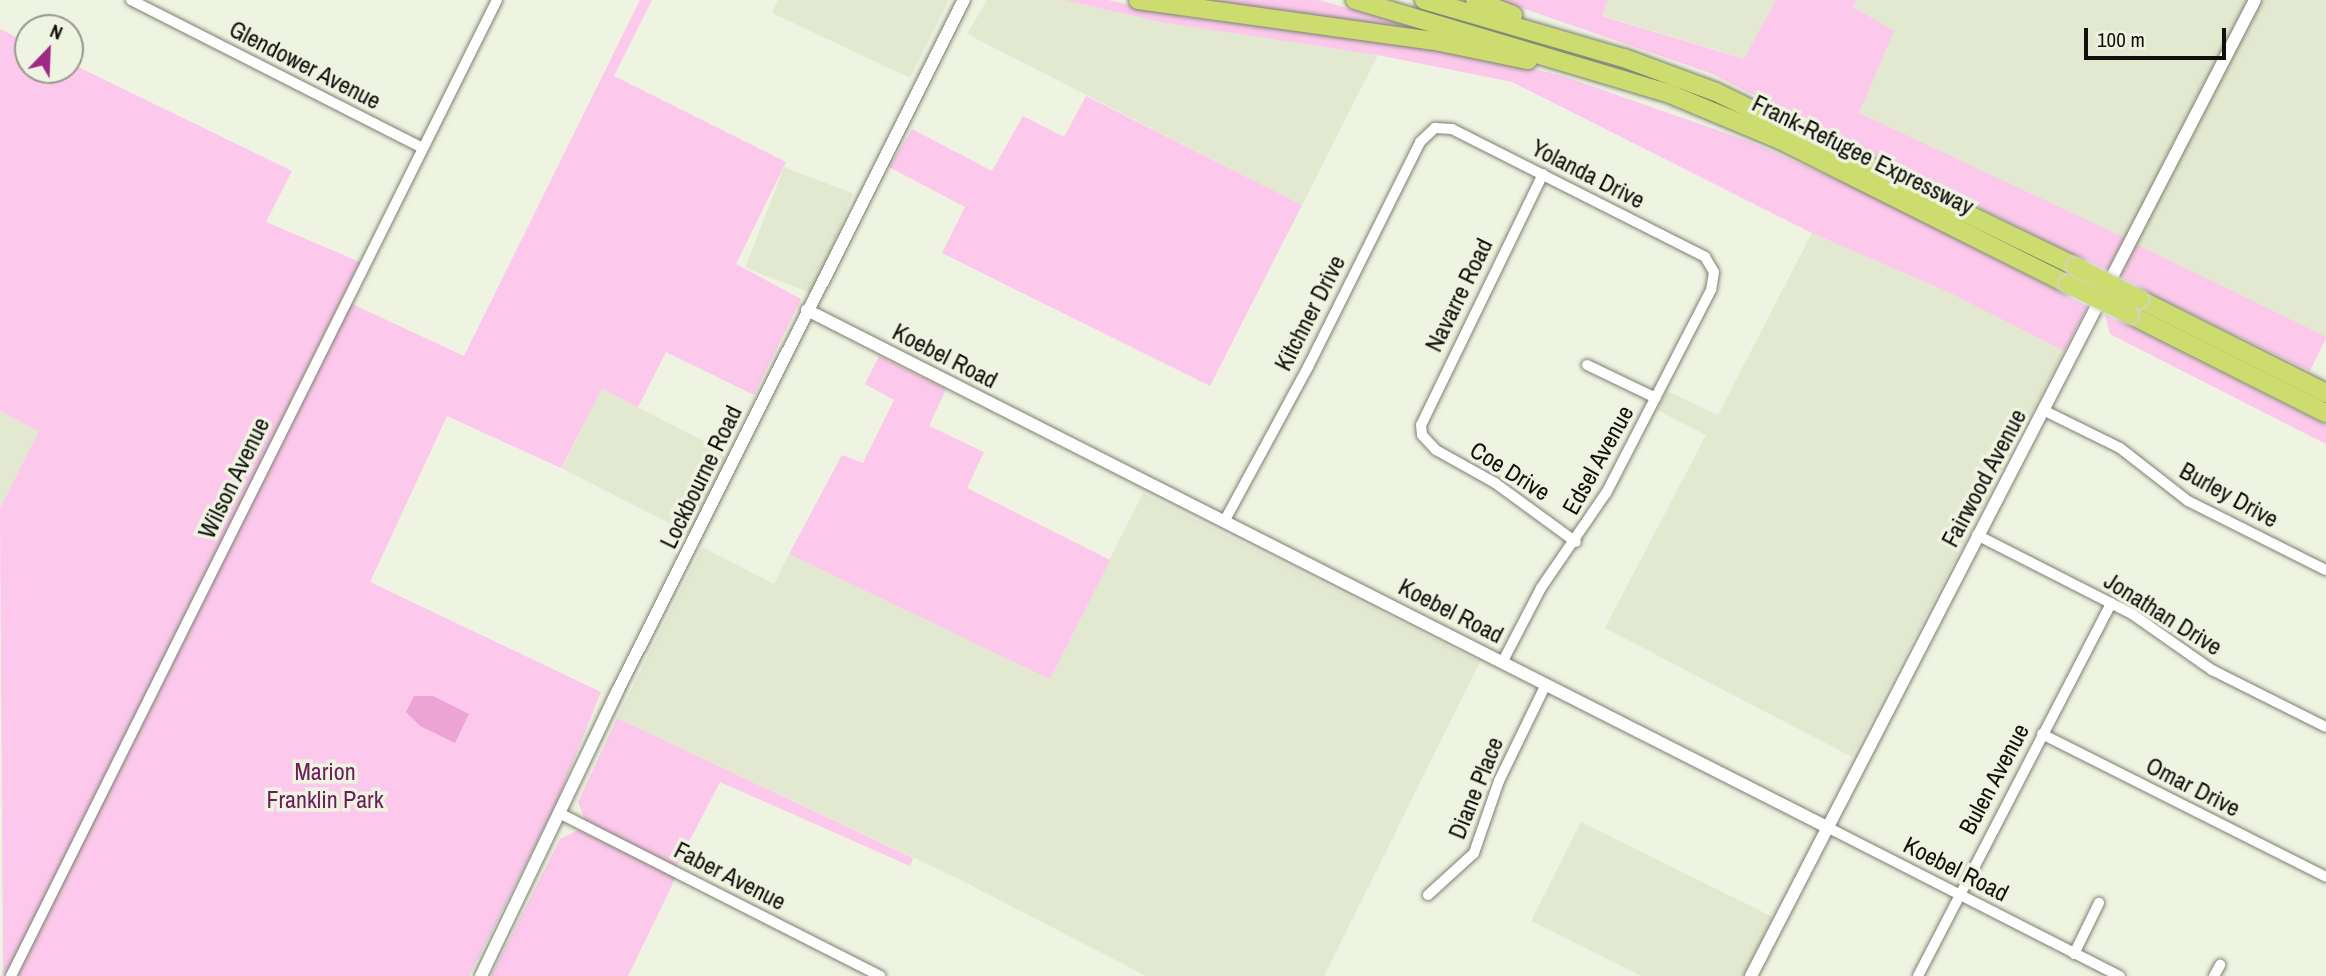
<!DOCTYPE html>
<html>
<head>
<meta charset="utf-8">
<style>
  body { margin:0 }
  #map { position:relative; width:2326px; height:976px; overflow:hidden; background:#eff3e2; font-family:"Archivo Narrow",sans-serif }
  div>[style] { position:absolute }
  .built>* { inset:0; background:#e3e8d0; transform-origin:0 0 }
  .green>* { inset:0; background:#fcc8eb; transform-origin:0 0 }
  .water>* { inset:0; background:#eca4d5 }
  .roads { filter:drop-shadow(0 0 2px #7d8072) drop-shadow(0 0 2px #7d8072) }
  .street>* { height:10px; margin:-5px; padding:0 5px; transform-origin:5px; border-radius:5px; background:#fff }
  .secondary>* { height:12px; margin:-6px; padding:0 6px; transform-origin:6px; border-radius:6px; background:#fff }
  .highway>* { height:18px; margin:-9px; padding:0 9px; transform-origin:9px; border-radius:9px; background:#ccdc6e }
  .bridges { filter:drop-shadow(0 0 2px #d4d4d3) drop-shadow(0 0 2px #d4d4d3) }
  .highway-bridge>* { height:18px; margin:-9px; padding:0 9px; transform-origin:9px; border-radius:9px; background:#ccdc6e }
  span { translate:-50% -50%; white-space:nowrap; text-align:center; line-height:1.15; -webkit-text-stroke:7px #eff3e2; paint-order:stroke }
  .street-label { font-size:24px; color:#10110b }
  .park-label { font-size:24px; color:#6d1c5a }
  .north { position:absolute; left:14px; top:14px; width:70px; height:70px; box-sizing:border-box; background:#eff3e2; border:2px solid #96998c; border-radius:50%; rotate:23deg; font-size:19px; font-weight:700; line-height:28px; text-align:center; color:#10110b }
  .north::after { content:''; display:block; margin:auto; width:24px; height:32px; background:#9f2a84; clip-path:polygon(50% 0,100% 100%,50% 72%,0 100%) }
  .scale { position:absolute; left:2084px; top:28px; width:142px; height:32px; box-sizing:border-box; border:4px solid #10110b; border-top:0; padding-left:9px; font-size:21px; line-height:24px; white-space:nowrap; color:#10110b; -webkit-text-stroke:5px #eff3e2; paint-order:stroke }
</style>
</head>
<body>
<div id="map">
  <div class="built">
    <i style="clip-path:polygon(778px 0,949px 0,910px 78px,772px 13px)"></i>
    <i style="clip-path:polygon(987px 0,1064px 0,1166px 23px,1378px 55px,1302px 205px,967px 34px)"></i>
    <i style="clip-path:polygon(1608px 0,1776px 0,1745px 59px,1601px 15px)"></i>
    <i style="clip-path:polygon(1856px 0,2326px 0,2326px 337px,1859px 113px,1894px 31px,1852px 7px)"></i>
    <i style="left:784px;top:167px;width:74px;height:108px;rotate:21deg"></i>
    <i style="clip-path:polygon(1812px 233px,1948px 292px,2064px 351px,1852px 757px,1605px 628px,1706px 435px,1657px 410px,1667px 391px,1718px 415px)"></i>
    <i style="left:602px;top:389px;width:148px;height:89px;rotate:27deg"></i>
    <i style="clip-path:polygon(0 411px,39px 431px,0 508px)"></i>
    <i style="clip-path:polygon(1143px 493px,1480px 662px,1324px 976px,1146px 976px,957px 878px,617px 718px,702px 547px,774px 584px,789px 554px,1050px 678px)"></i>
    <i style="clip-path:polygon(1581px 822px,1773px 917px,1744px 976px,1641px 976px,1531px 921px)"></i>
  </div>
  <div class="green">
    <i style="clip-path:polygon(640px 0,652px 0,614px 76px,786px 162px,736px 264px,801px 299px,754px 395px,666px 352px,638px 407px,602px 389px,561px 468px,447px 416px,370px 582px,601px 692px,556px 804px,469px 976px,17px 976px,350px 303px,464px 356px)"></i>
    <i style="clip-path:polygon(1064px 0,1108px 0,1185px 17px,1467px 52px,1563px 76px,1751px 142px,1851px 186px,2088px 306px,2064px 351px,1948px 292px,1812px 233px,1512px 82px,1378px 55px,1166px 23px)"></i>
    <i style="clip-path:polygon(1169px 0,1319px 0,1433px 33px)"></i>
    <i style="clip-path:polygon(1499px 0,1608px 0,1602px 16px,1744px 59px,1776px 0,1856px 0,1853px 7px,1894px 31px,1859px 113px,2125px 238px,2107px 271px,1710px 73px)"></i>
    <i style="clip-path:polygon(0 29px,28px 43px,28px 70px,70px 70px,70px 63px,292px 171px,266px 222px,360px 262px,25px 943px,3px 976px,0 508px,39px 431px,0 411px)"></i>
    <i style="clip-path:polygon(1086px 96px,1302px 205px,1210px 386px,942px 253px,965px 207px,889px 167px,912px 129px,992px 171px,1023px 116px,1064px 137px)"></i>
    <i style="left:2136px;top:244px;width:212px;height:38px;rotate:26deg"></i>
    <i style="clip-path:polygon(2105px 314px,2326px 425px,2326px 444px,2110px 334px)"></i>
    <i style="clip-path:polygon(879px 356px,946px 389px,929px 426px,984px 452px,967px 488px,1110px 560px,1050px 679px,789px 554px,842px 455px,863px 463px,894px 400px,865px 384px)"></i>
    <i style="clip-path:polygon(617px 718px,913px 858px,910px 866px,720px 782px,676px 867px,585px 820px,578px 802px)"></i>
    <i style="clip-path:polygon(578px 830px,676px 877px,628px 976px,491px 976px,560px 839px)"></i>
  </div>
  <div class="water">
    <i style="clip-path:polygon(414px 696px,433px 696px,469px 714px,455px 743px,420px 726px,406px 712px)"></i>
  </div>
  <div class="roads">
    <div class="street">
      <i style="left:131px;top:0;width:327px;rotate:26.9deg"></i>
      <i style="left:1543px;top:174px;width:279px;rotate:115.9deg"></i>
      <i style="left:1421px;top:425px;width:10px;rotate:84deg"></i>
      <i style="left:1422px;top:435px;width:21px;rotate:47deg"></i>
      <i style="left:1436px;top:450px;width:68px;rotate:29.2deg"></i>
      <i style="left:1495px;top:483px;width:100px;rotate:36.1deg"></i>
      <i style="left:1587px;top:365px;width:76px;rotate:25.6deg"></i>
      <i style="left:2043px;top:410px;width:86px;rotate:26.3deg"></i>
      <i style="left:2120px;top:448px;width:86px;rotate:37.9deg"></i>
      <i style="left:2188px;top:501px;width:154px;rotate:26.6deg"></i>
      <i style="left:1225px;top:520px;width:174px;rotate:-61.5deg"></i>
      <i style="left:1308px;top:367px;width:251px;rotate:-63.5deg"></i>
      <i style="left:1420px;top:142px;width:21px;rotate:-43deg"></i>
      <i style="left:1435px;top:128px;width:17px;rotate:3deg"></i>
      <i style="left:1452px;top:129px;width:284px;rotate:26.8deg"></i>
      <i style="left:1705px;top:257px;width:17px;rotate:59deg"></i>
      <i style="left:1714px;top:272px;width:18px;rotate:99deg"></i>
      <i style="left:1711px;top:290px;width:229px;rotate:117.3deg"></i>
      <i style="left:1606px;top:493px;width:115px;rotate:124.4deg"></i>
      <i style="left:1541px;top:588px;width:82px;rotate:117.5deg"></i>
      <i style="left:1977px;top:535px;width:174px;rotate:27deg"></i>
      <i style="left:2132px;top:614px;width:98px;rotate:35deg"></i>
      <i style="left:2212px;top:670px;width:127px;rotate:26.6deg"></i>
      <i style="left:2042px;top:734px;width:318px;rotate:26.7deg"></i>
      <i style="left:561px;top:814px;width:358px;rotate:26.9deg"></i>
      <i style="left:1825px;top:826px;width:331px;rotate:27deg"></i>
      <i style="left:1428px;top:895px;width:62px;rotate:-42.4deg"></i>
      <i style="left:1474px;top:853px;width:76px;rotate:-70.9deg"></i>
      <i style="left:1499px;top:781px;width:108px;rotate:-64.1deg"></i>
      <i style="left:2074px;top:954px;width:57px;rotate:-63.9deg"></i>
      <i style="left:11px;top:976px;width:1090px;rotate:-63.53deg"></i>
      <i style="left:1918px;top:976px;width:420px;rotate:-62.6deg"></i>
      <i style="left:2214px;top:976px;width:13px;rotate:-61deg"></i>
    </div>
    <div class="secondary">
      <i style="left:807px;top:310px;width:1141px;rotate:26.88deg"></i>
      <i style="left:481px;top:976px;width:317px;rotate:-64.4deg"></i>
      <i style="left:618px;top:690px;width:772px;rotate:-63.37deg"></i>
      <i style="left:1751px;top:976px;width:1098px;rotate:-62.69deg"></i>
    </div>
    <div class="highway">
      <i style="left:1138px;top:0;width:305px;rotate:7.9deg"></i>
      <i style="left:1440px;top:42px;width:90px;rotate:11.6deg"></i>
      <i style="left:1355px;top:0;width:329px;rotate:16.6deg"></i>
      <i style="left:1670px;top:94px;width:119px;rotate:22.7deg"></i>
      <i style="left:1780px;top:140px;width:322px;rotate:26.6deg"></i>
      <i style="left:1424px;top:0;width:208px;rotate:16.2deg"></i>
      <i style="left:1624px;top:58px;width:98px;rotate:20.3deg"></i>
      <i style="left:1716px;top:92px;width:400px;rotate:25.9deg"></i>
      <i style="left:1475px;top:0;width:41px;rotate:21.5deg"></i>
      <i style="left:2139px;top:299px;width:209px;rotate:26.7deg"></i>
      <i style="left:2129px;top:314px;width:220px;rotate:26.7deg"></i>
    </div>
  </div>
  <div class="bridges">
    <div class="highway-bridge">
      <i style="left:2076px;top:267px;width:71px;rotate:26.9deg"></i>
      <i style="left:2068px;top:284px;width:68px;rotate:26.2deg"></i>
    </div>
  </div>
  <div class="street-label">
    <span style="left:305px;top:65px;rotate:27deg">Glendower Avenue</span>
    <span style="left:1863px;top:155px;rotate:26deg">Frank-Refugee Expressway</span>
    <span style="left:1588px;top:174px;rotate:27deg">Yolanda Drive</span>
    <span style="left:1459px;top:295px;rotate:-64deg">Navarre Road</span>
    <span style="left:1310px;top:313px;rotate:-63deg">Kitchner Drive</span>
    <span style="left:945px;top:356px;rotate:27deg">Koebel Road</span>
    <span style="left:1598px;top:460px;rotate:-61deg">Edsel Avenue</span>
    <span style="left:1510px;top:471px;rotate:32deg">Coe Drive</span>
    <span style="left:701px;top:477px;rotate:-64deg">Lockbourne Road</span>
    <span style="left:234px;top:478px;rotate:-64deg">Wilson Avenue</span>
    <span style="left:1984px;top:478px;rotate:-62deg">Fairwood Avenue</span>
    <span style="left:2229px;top:495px;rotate:29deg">Burley Drive</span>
    <span style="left:1451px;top:611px;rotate:27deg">Koebel Road</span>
    <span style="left:2163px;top:614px;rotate:32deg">Jonathan Drive</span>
    <span style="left:1994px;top:779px;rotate:-62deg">Bulen Avenue</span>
    <span style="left:2193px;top:787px;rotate:27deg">Omar Drive</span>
    <span style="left:1476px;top:788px;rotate:-68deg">Diane Place</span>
    <span style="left:1956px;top:869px;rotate:27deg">Koebel Road</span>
    <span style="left:730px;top:876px;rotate:27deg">Faber Avenue</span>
  </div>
  <div class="park-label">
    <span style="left:325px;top:786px">Marion<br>Franklin Park</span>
  </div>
  <div class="north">N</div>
  <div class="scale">100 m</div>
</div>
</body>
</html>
